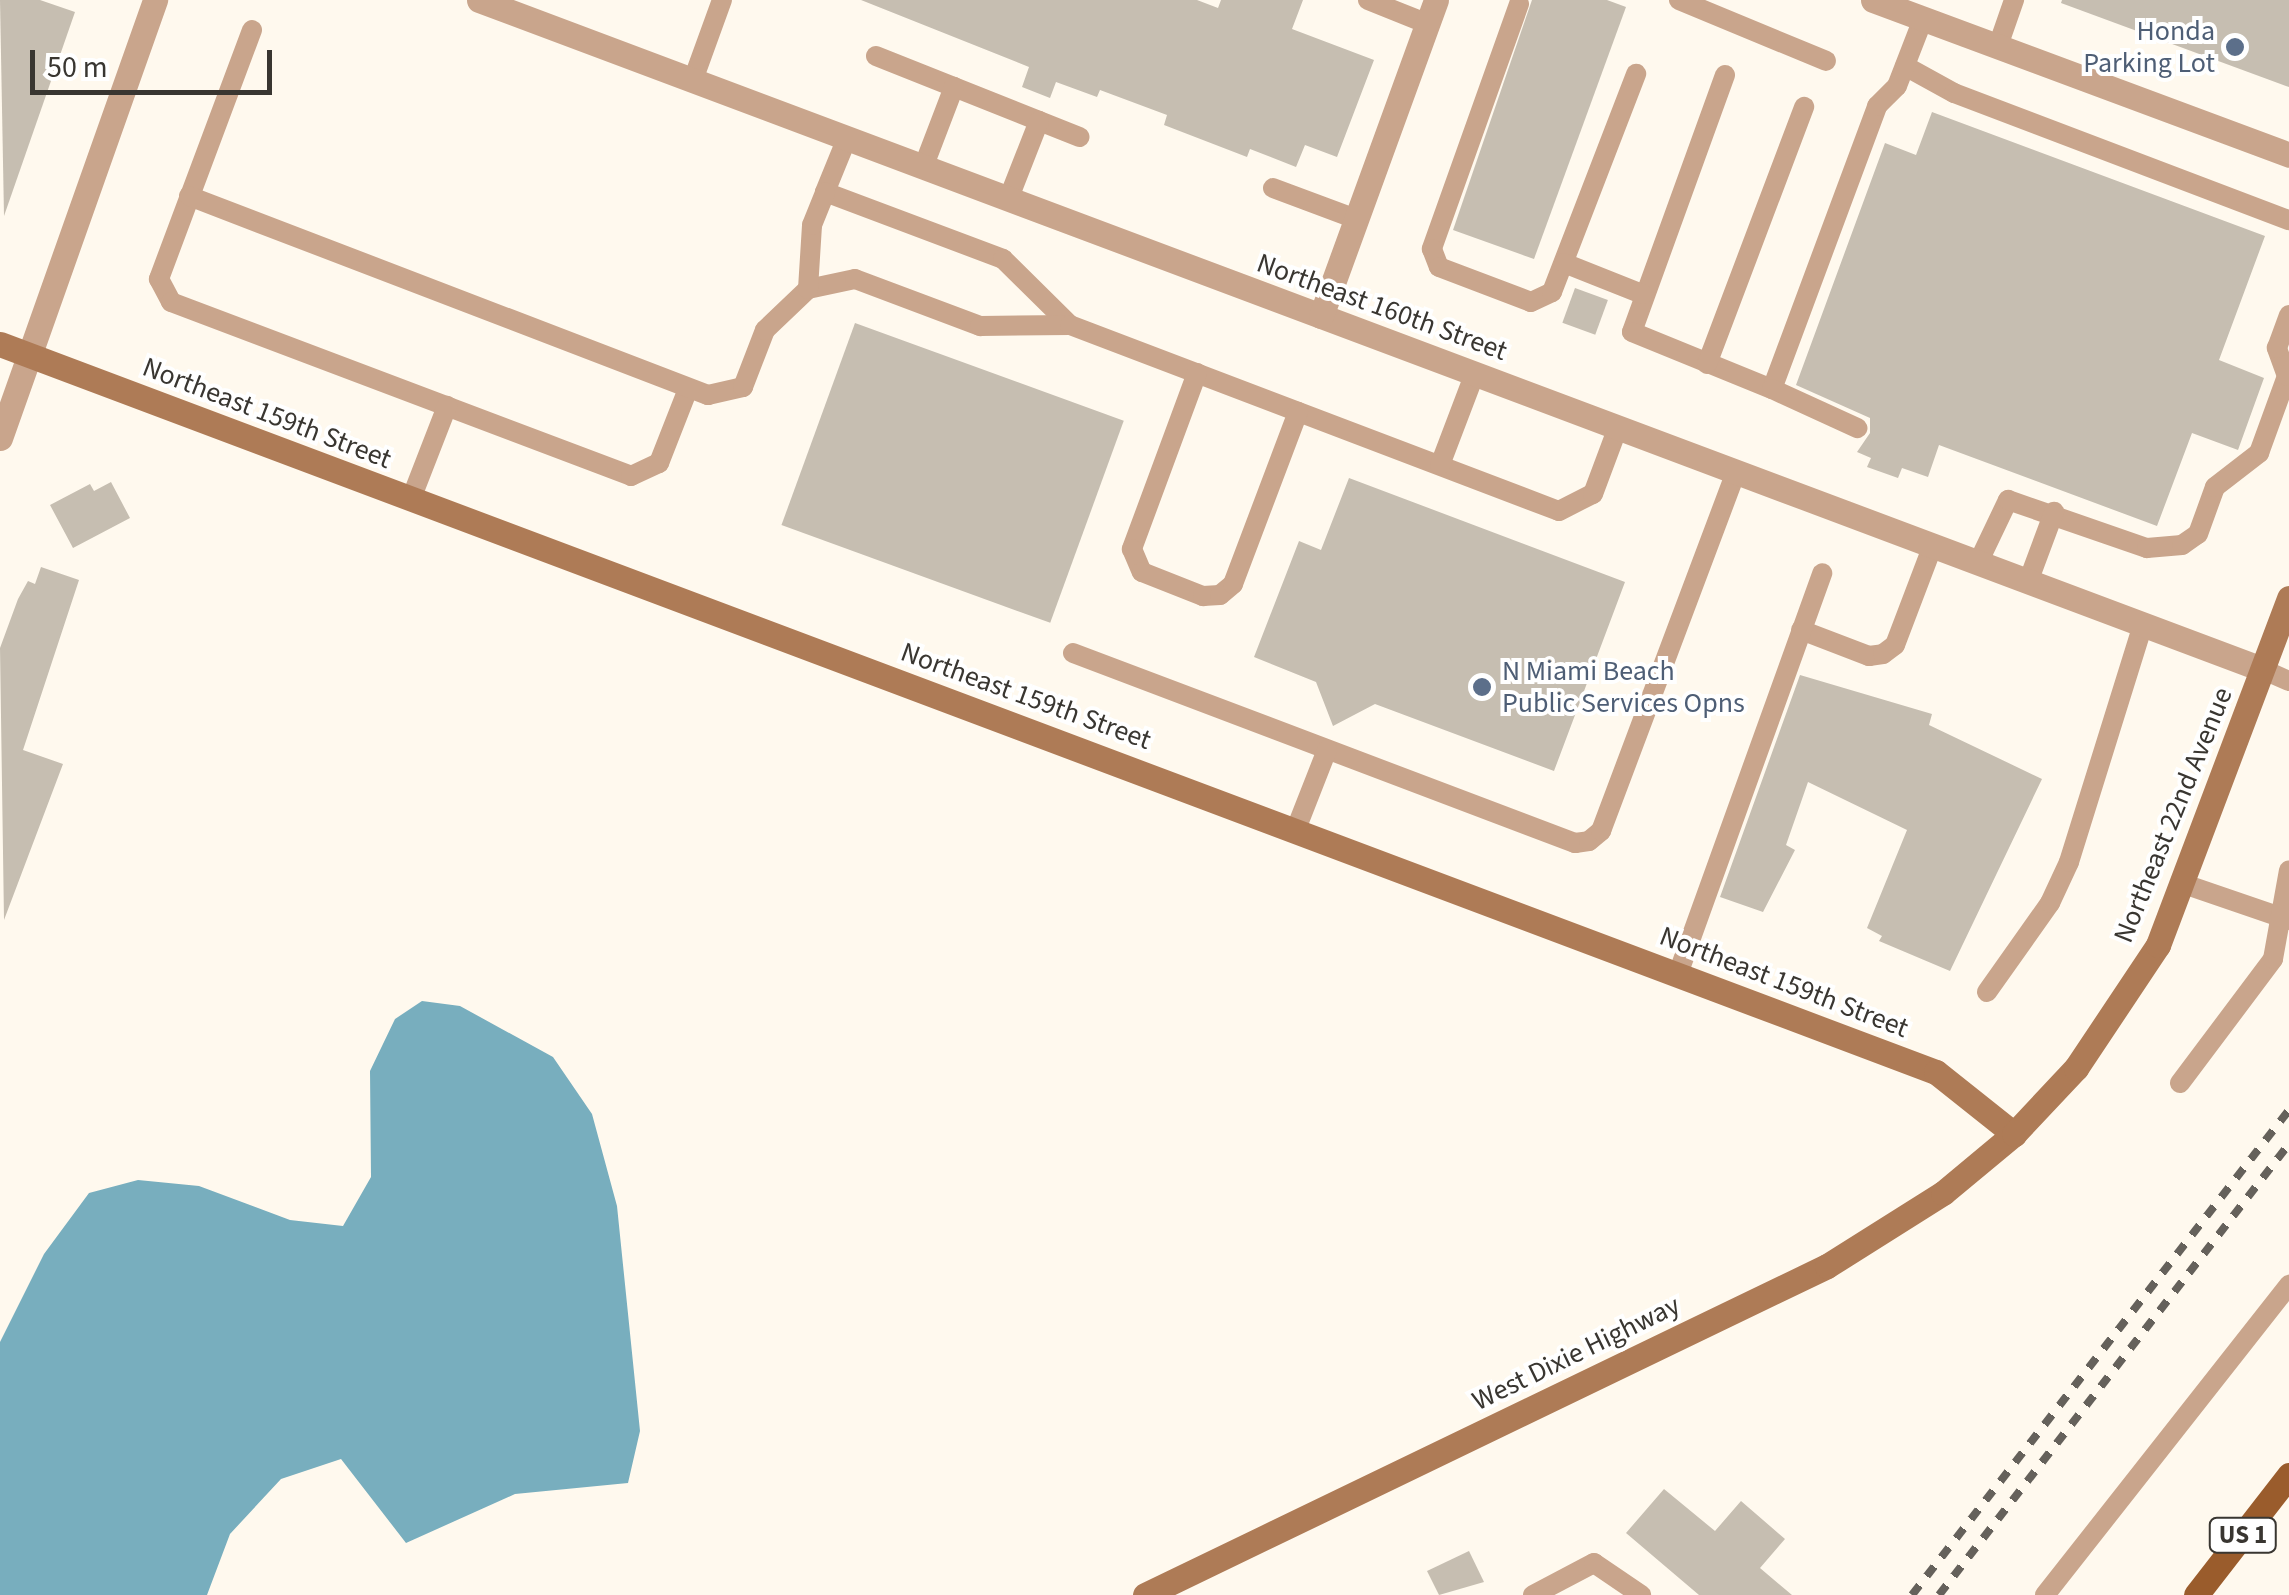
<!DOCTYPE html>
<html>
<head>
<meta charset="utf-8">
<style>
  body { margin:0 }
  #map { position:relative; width:2289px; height:1595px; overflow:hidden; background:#fff9ee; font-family:"Source Sans 3",sans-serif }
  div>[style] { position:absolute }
  .water>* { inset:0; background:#78aebe }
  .building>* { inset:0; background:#c6beb1; transform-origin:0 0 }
  .lane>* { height:20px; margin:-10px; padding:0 10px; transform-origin:10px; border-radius:10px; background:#c9a58c }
  .street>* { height:25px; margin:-12.5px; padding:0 12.5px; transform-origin:12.5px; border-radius:12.5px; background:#c9a58c }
  .secondary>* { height:25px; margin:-12.5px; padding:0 12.5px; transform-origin:12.5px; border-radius:12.5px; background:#ae7b56 }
  .primary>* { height:25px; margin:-12.5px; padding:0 12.5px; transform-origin:12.5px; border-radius:12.5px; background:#9a5c2c }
  .rail>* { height:8px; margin-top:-4px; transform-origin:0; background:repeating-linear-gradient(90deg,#65615b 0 12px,transparent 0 24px) }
  .dots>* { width:28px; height:28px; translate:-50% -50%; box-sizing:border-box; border:5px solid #fff; border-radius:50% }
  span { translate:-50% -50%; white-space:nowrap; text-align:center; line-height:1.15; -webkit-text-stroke:8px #fff; paint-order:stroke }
  .shield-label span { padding:2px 8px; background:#fff; border:2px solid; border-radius:8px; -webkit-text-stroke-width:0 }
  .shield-label { font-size:25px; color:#393631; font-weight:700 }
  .service-label { font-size:28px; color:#4e5e75 }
  .right { translate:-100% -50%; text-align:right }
  .left { translate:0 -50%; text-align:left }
  .street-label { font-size:28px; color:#393631 }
  .scale { position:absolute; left:30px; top:50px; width:242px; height:45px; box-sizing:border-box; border:5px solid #393631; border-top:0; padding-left:12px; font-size:30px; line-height:35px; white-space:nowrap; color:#393631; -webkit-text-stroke:8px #fff; paint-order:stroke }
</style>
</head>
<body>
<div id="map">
  <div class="water">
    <i style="clip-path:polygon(422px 1001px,460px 1006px,553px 1057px,592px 1114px,617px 1206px,640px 1431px,628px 1483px,515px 1494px,406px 1543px,341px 1459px,281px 1479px,230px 1534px,207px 1595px,0 1595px,0 1342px,44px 1254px,89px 1193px,138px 1180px,199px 1186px,290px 1220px,343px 1226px,371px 1177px,370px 1071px,395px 1019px)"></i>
  </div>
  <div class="building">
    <i style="clip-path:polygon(0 0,40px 0,75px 12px,4px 216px)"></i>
    <i style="clip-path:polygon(861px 0,1197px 0,1218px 8px,1221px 0,1303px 0,1292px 29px,1374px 60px,1337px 157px,1305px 145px,1296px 167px,1250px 149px,1247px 157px,1164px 125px,1167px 115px,1100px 90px,1097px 97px,1056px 82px,1050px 98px,1022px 87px,1029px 67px)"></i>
    <i style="clip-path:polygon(1532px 0,1607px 0,1626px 7px,1534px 259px,1453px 230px)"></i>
    <i style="clip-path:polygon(2062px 0,2289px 0,2289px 87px,2061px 3px)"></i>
    <i style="clip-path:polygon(1932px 112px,2265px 236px,2219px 360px,2264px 378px,2238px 450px,2192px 433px,2157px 526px,1939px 445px,1928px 477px,1902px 468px,1898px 478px,1867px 467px,1871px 458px,1857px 452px,1870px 433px,1870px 418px,1796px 385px,1885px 143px,1916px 155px)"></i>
    <i style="left:1575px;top:288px;width:35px;height:37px;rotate:20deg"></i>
    <i style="left:855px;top:323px;width:286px;height:215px;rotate:20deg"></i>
    <i style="clip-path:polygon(1349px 478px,1625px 582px,1554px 771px,1375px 704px,1333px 726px,1316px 682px,1254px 657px,1299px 541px,1321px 550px)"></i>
    <i style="clip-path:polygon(111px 482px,130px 518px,73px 548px,50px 505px,90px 484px,94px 491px)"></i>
    <i style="clip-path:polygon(41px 567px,79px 580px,23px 750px,63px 764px,4px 920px,0 648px,18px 599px,28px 581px,35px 584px)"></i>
    <i style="clip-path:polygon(1800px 675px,1932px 714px,1929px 725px,2042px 779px,1950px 971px,1879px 941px,1882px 936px,1867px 928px,1907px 830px,1808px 782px,1786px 845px,1795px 850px,1763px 912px,1720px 897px)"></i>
    <i style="clip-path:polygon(1664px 1489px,1715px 1531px,1741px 1501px,1785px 1539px,1760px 1568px,1792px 1595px,1699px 1595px,1626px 1533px)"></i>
    <i style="clip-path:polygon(1469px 1551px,1484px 1582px,1439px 1595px,1427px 1571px)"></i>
  </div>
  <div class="lane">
    <i style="left:1368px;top:0;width:65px;rotate:21.8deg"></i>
    <i style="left:1679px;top:0;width:159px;rotate:22.5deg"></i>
    <i style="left:1519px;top:4px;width:260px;rotate:109.6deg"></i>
    <i style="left:1432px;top:249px;width:19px;rotate:69deg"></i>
    <i style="left:1439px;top:267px;width:98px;rotate:20.8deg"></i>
    <i style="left:1531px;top:302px;width:23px;rotate:-25deg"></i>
    <i style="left:1552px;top:292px;width:234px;rotate:-68.9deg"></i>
    <i style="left:252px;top:30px;width:266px;rotate:110.5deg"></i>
    <i style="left:159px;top:279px;width:26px;rotate:62deg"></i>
    <i style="left:171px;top:302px;width:492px;rotate:20.7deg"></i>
    <i style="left:631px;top:476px;width:31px;rotate:-25deg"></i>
    <i style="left:659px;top:463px;width:79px;rotate:-68.6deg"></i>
    <i style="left:1998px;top:46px;width:49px;rotate:-70.8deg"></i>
    <i style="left:876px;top:56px;width:219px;rotate:21.7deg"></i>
    <i style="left:1905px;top:66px;width:56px;rotate:28.9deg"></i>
    <i style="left:1954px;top:93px;width:358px;rotate:20.8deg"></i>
    <i style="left:1725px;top:75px;width:273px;rotate:109.9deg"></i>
    <i style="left:1632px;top:332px;width:151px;rotate:22.2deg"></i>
    <i style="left:1772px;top:389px;width:302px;rotate:-69.6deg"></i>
    <i style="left:1877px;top:106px;width:28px;rotate:-45deg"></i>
    <i style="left:1897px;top:86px;width:72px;rotate:-68.8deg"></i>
    <i style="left:693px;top:80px;width:85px;rotate:-70.1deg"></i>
    <i style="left:847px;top:138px;width:58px;rotate:112.2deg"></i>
    <i style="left:825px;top:192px;width:190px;rotate:20.6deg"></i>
    <i style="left:1003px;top:259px;width:94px;rotate:44.6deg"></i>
    <i style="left:923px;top:168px;width:87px;rotate:-69.1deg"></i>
    <i style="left:1273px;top:188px;width:89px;rotate:20.5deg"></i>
    <i style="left:189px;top:196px;width:556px;rotate:20.98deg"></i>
    <i style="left:708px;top:395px;width:36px;rotate:-13deg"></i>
    <i style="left:743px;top:387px;width:61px;rotate:-68.9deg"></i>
    <i style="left:765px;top:330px;width:59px;rotate:-43.6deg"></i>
    <i style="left:808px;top:289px;width:48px;rotate:-12deg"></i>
    <i style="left:855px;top:279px;width:134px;rotate:20.6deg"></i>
    <i style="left:980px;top:326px;width:90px;rotate:-0.6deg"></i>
    <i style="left:1070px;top:325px;width:523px;rotate:20.83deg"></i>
    <i style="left:1559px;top:511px;width:38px;rotate:-27deg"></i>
    <i style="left:1593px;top:494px;width:72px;rotate:-69.5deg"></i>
    <i style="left:1008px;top:200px;width:85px;rotate:-68.6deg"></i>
    <i style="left:1564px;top:263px;width:84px;rotate:21.7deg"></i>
    <i style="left:808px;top:289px;width:64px;rotate:-86.4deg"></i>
    <i style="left:812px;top:225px;width:35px;rotate:-68deg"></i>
    <i style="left:1707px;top:364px;width:275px;rotate:-69.3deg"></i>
    <i style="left:1197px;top:373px;width:188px;rotate:110.3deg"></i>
    <i style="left:1132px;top:549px;width:25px;rotate:67deg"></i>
    <i style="left:1142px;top:572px;width:66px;rotate:21.5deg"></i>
    <i style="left:1203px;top:596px;width:17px;rotate:-3deg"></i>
    <i style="left:1220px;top:595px;width:17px;rotate:-40deg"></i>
    <i style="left:1233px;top:584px;width:184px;rotate:-69.3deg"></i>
    <i style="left:1772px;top:389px;width:94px;rotate:24.6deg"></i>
    <i style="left:1440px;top:465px;width:98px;rotate:-69.2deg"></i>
    <i style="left:411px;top:499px;width:100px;rotate:-68.8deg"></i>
    <i style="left:1978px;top:563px;width:70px;rotate:-64.5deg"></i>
    <i style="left:2008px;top:500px;width:147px;rotate:19.1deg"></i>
    <i style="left:2147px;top:548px;width:35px;rotate:-5deg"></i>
    <i style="left:2182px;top:545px;width:19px;rotate:-35deg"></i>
    <i style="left:2198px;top:534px;width:50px;rotate:-70.1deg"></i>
    <i style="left:2215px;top:487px;width:56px;rotate:-37.7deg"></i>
    <i style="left:2259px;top:453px;width:82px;rotate:-70deg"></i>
    <i style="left:2287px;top:376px;width:30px;rotate:-110deg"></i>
    <i style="left:2277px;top:348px;width:35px;rotate:-70deg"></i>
    <i style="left:2028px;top:582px;width:75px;rotate:-69.6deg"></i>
    <i style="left:1801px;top:630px;width:73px;rotate:20.9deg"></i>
    <i style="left:1869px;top:656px;width:14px;rotate:-8deg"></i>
    <i style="left:1883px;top:654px;width:15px;rotate:-37deg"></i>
    <i style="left:1895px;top:645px;width:107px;rotate:-69.2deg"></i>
    <i style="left:1073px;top:653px;width:537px;rotate:20.73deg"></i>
    <i style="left:1575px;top:843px;width:14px;rotate:-8deg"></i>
    <i style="left:1589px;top:841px;width:16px;rotate:-40deg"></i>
    <i style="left:1601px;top:831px;width:384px;rotate:-69.4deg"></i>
    <i style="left:2264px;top:670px;width:27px;rotate:24deg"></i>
    <i style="left:1296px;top:829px;width:85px;rotate:-68.6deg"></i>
    <i style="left:2184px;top:884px;width:111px;rotate:18.9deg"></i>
    <i style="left:1678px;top:974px;width:426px;rotate:-70.2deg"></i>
    <i style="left:1987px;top:992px;width:109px;rotate:-54.7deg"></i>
    <i style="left:2050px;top:903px;width:45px;rotate:-65.1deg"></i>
    <i style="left:2069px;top:862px;width:248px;rotate:-72.7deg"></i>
    <i style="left:2180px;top:1083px;width:155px;rotate:-53.1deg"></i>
    <i style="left:2273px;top:959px;width:90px;rotate:-79.8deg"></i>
    <i style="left:1533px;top:1595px;width:69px;rotate:-27.7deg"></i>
    <i style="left:1594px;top:1563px;width:57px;rotate:34.2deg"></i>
    <i style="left:2045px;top:1595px;width:395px;rotate:-51.8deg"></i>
  </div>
  <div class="street">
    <i style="left:479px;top:0;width:1907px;rotate:20.57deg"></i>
    <i style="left:1873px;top:0;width:444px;rotate:20.4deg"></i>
    <i style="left:1321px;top:316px;width:336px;rotate:-70deg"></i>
    <i style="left:0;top:438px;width:465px;rotate:-70.5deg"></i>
  </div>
  <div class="secondary">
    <i style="left:0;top:344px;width:2068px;rotate:20.61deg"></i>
    <i style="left:1936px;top:1072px;width:100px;rotate:38.5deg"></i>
    <i style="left:1145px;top:1595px;width:757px;rotate:-25.75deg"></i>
    <i style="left:1827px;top:1266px;width:137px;rotate:-32.2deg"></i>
    <i style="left:1943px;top:1193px;width:92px;rotate:-39.7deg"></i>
    <i style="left:2014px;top:1134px;width:91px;rotate:-46.8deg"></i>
    <i style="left:2076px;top:1068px;width:148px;rotate:-56.3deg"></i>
    <i style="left:2158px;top:945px;width:371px;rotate:-69.3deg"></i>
  </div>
  <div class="primary">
    <i style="left:2196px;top:1595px;width:152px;rotate:-52.2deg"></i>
  </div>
  <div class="rail">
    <i style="left:1912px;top:1595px;width:614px;rotate:-52.14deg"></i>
    <i style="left:1939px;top:1595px;width:571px;rotate:-52.19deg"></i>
  </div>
  <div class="dots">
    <i style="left:2235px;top:47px;background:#5c6f8a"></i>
    <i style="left:1482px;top:687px;background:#5c6f8a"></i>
  </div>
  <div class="shield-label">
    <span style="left:2243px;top:1535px">US 1</span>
  </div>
  <div class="service-label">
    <span class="right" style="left:2215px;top:47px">Honda<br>Parking Lot</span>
    <span class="left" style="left:1502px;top:687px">N Miami Beach<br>Public Services Opns</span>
  </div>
  <div class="street-label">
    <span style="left:1382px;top:307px;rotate:20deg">Northeast 160th Street</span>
    <span style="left:267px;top:413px;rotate:21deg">Northeast 159th Street</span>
    <span style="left:1026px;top:696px;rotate:20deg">Northeast 159th Street</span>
    <span style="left:2173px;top:815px;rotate:-68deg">Northeast 22nd Avenue</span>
    <span style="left:1784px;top:982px;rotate:21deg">Northeast 159th Street</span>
    <span style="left:1576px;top:1353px;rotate:-26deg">West Dixie Highway</span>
  </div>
  <div class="scale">50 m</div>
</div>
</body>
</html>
